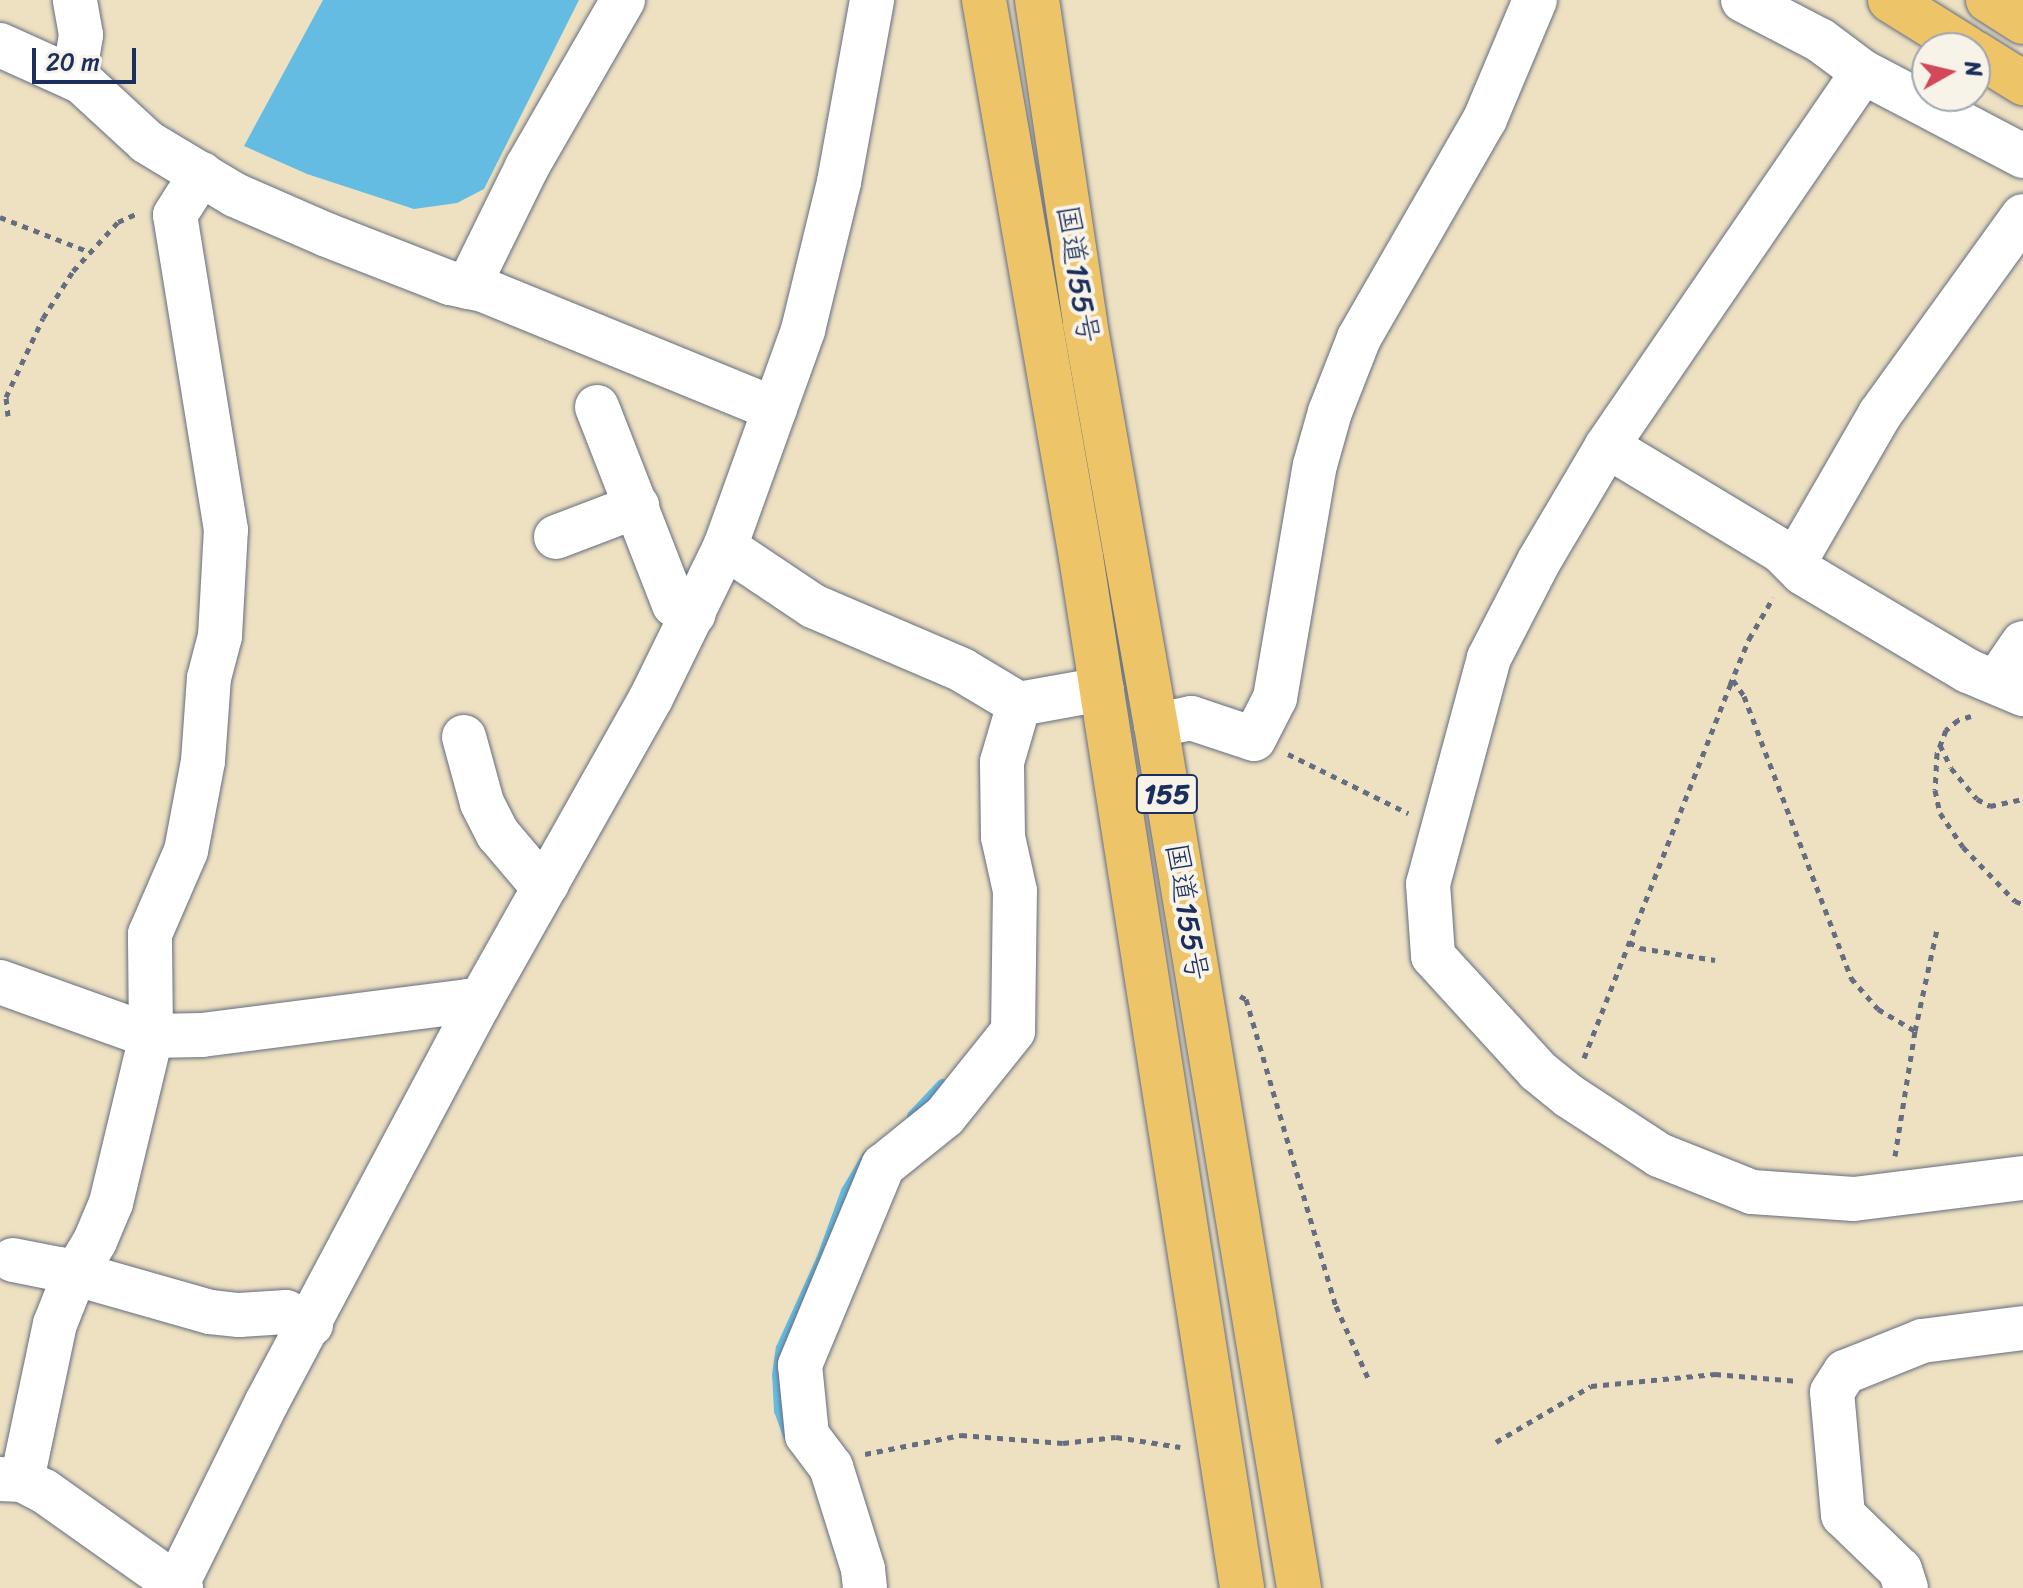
<!DOCTYPE html>
<html>
<head>
<meta charset="utf-8">
<style>
  body { margin:0 }
  #map { position:relative; width:2023px; height:1588px; overflow:hidden; background:#eee1c1; font-family:Sriracha,"Klee One",sans-serif }
  div>[style] { position:absolute }
  .water>* { inset:0; background:#65bce2 }
  .stream>* { height:10px; margin:-5px; padding:0 5px; transform-origin:5px; border-radius:5px; background:#65bce2 }
  .path>* { height:5px; margin-top:-2.5px; transform-origin:0; background:repeating-linear-gradient(90deg,#656d81 0 6px,transparent 0 12px) }
  .roads { filter:drop-shadow(0 0 2px #656d81) drop-shadow(0 0 2px #656d81) }
  .minor>* { height:44px; margin:-22px; padding:0 22px; transform-origin:22px; border-radius:22px; background:#fff }
  .highway>* { height:44px; margin:-22px; padding:0 22px; transform-origin:22px; border-radius:22px; background:#eec469 }
  span { translate:-50% -50%; white-space:nowrap; text-align:center; line-height:1.15; -webkit-text-stroke:8px #f7f3e8; paint-order:stroke }
  .shield-label span { padding:2px 6px; background:#f7f3e8; border:2px solid; border-radius:6px; -webkit-text-stroke-width:0 }
  .shield-label { font-size:28px; color:#1b2f5e; font-weight:700 }
  .street-label { font-size:30px; color:#1b2f5e }
  .north { position:absolute; left:1911px; top:32px; width:80px; height:80px; box-sizing:border-box; background:#f7f3e8; border:2px solid #9fa5b1; border-radius:50%; rotate:82deg; font-size:22px; font-weight:700; line-height:32px; text-align:center; color:#1b2f5e }
  .north::after { content:''; display:block; margin:auto; width:28px; height:36px; background:#d1495b; clip-path:polygon(50% 0,100% 100%,50% 72%,0 100%) }
  .scale { position:absolute; left:32px; top:48px; width:104px; height:36px; box-sizing:border-box; border:4px solid #1b2f5e; border-top:0; padding-left:10px; font-size:24px; line-height:28px; white-space:nowrap; color:#1b2f5e; -webkit-text-stroke:6px #f7f3e8; paint-order:stroke }
</style>
</head>
<body>
<div id="map">
  <div class="water">
    <i style="clip-path:polygon(323px 0,579px 0,484px 189px,457px 203px,414px 209px,307px 174px,244px 146px)"></i>
  </div>
  <div class="stream">
    <i style="left:912px;top:1116px;width:44px;rotate:-46.8deg"></i>
    <i style="left:789px;top:1438px;width:29px;rotate:-110deg"></i>
    <i style="left:779px;top:1411px;width:36px;rotate:-93deg"></i>
    <i style="left:777px;top:1375px;width:27px;rotate:-82deg"></i>
    <i style="left:781px;top:1348px;width:97px;rotate:-65.6deg"></i>
    <i style="left:821px;top:1260px;width:73px;rotate:-70.1deg"></i>
    <i style="left:846px;top:1191px;width:41px;rotate:-59deg"></i>
  </div>
  <div class="path">
    <i style="left:0;top:217px;width:97px;rotate:21.3deg"></i>
    <i style="left:8px;top:416px;width:19px;rotate:-96deg"></i>
    <i style="left:6px;top:397px;width:87px;rotate:-64.9deg"></i>
    <i style="left:43px;top:318px;width:56px;rotate:-57.4deg"></i>
    <i style="left:73px;top:271px;width:67px;rotate:-47.4deg"></i>
    <i style="left:118px;top:222px;width:22px;rotate:-24deg"></i>
    <i style="left:1733px;top:680px;width:19px;rotate:55deg"></i>
    <i style="left:1744px;top:696px;width:302px;rotate:69.2deg"></i>
    <i style="left:1851px;top:978px;width:41px;rotate:48.9deg"></i>
    <i style="left:1878px;top:1009px;width:43px;rotate:30.7deg"></i>
    <i style="left:1915px;top:1031px;width:104px;rotate:-77.8deg"></i>
    <i style="left:1971px;top:716px;width:14px;rotate:163deg"></i>
    <i style="left:1958px;top:720px;width:16px;rotate:140deg"></i>
    <i style="left:1946px;top:730px;width:25px;rotate:111deg"></i>
    <i style="left:1937px;top:753px;width:37px;rotate:93deg"></i>
    <i style="left:1935px;top:790px;width:24px;rotate:78deg"></i>
    <i style="left:1940px;top:813px;width:41px;rotate:55.9deg"></i>
    <i style="left:1963px;top:847px;width:75px;rotate:46.1deg"></i>
    <i style="left:2015px;top:901px;width:9px;rotate:21deg"></i>
    <i style="left:1940px;top:745px;width:25px;rotate:64deg"></i>
    <i style="left:1951px;top:768px;width:40px;rotate:50deg"></i>
    <i style="left:1977px;top:799px;width:15px;rotate:28deg"></i>
    <i style="left:1990px;top:806px;width:34px;rotate:-12deg"></i>
    <i style="left:1288px;top:754px;width:134px;rotate:26.2deg"></i>
    <i style="left:1629px;top:942px;width:13px;rotate:29deg"></i>
    <i style="left:1640px;top:948px;width:76px;rotate:9.1deg"></i>
    <i style="left:1240px;top:996px;width:7px;rotate:27deg"></i>
    <i style="left:1246px;top:999px;width:320px;rotate:73.7deg"></i>
    <i style="left:1336px;top:1306px;width:81px;rotate:66deg"></i>
    <i style="left:1584px;top:1058px;width:401px;rotate:-68.6deg"></i>
    <i style="left:1730px;top:685px;width:50px;rotate:-67.6deg"></i>
    <i style="left:1749px;top:639px;width:48px;rotate:-59.7deg"></i>
    <i style="left:1895px;top:1156px;width:127px;rotate:-80.9deg"></i>
    <i style="left:1496px;top:1442px;width:110px;rotate:-30.5deg"></i>
    <i style="left:1591px;top:1386px;width:125px;rotate:-5.5deg"></i>
    <i style="left:1715px;top:1374px;width:83px;rotate:4.8deg"></i>
    <i style="left:865px;top:1454px;width:98px;rotate:-11.2deg"></i>
    <i style="left:961px;top:1435px;width:102px;rotate:4.5deg"></i>
    <i style="left:1063px;top:1443px;width:53px;rotate:-6.5deg"></i>
    <i style="left:1116px;top:1437px;width:65px;rotate:8.9deg"></i>
  </div>
  <div class="roads">
    <div class="minor">
      <i style="left:1743px;top:0;width:87px;rotate:27.5deg"></i>
      <i style="left:1820px;top:40px;width:54px;rotate:36.7deg"></i>
      <i style="left:1863px;top:72px;width:181px;rotate:27.7deg"></i>
      <i style="left:0;top:45px;width:90px;rotate:24.3deg"></i>
      <i style="left:82px;top:82px;width:88px;rotate:42.7deg"></i>
      <i style="left:147px;top:142px;width:103px;rotate:31.1deg"></i>
      <i style="left:235px;top:195px;width:100px;rotate:23.5deg"></i>
      <i style="left:327px;top:235px;width:132px;rotate:21.3deg"></i>
      <i style="left:450px;top:283px;width:34px;rotate:12deg"></i>
      <i style="left:483px;top:290px;width:315px;rotate:22.2deg"></i>
      <i style="left:1863px;top:72px;width:453px;rotate:124.4deg"></i>
      <i style="left:1607px;top:446px;width:134px;rotate:120.6deg"></i>
      <i style="left:1539px;top:561px;width:109px;rotate:117.3deg"></i>
      <i style="left:1489px;top:658px;width:234px;rotate:105.1deg"></i>
      <i style="left:1428px;top:884px;width:72px;rotate:86deg"></i>
      <i style="left:1433px;top:956px;width:156px;rotate:47.6deg"></i>
      <i style="left:1538px;top:1071px;width:40px;rotate:39deg"></i>
      <i style="left:1569px;top:1096px;width:108px;rotate:33.2deg"></i>
      <i style="left:1659px;top:1155px;width:100px;rotate:21.7deg"></i>
      <i style="left:1752px;top:1192px;width:102px;rotate:3.9deg"></i>
      <i style="left:1854px;top:1199px;width:170px;rotate:-7.1deg"></i>
      <i style="left:74px;top:78px;width:44px;rotate:-80.8deg"></i>
      <i style="left:81px;top:35px;width:36px;rotate:-100deg"></i>
      <i style="left:468px;top:287px;width:134px;rotate:-63.8deg"></i>
      <i style="left:527px;top:167px;width:193px;rotate:-60.1deg"></i>
      <i style="left:597px;top:407px;width:212px;rotate:68.7deg"></i>
      <i style="left:674px;top:604px;width:22px;rotate:27deg"></i>
      <i style="left:1607px;top:446px;width:203px;rotate:31.1deg"></i>
      <i style="left:1781px;top:551px;width:31px;rotate:45deg"></i>
      <i style="left:1803px;top:573px;width:192px;rotate:30.7deg"></i>
      <i style="left:1968px;top:671px;width:60px;rotate:22.7deg"></i>
      <i style="left:556px;top:537px;width:87px;rotate:-20.9deg"></i>
      <i style="left:725px;top:547px;width:106px;rotate:33.8deg"></i>
      <i style="left:813px;top:606px;width:162px;rotate:23.2deg"></i>
      <i style="left:962px;top:670px;width:66px;rotate:30.8deg"></i>
      <i style="left:1019px;top:704px;width:84px;rotate:-10.2deg"></i>
      <i style="left:1794px;top:563px;width:172px;rotate:-60deg"></i>
      <i style="left:1880px;top:414px;width:244px;rotate:-54.2deg"></i>
      <i style="left:1997px;top:681px;width:46px;rotate:-55.6deg"></i>
      <i style="left:1156px;top:725px;width:36px;rotate:-11deg"></i>
      <i style="left:1191px;top:718px;width:66px;rotate:18.4deg"></i>
      <i style="left:1254px;top:739px;width:46px;rotate:-62.9deg"></i>
      <i style="left:1275px;top:698px;width:236px;rotate:-80.3deg"></i>
      <i style="left:1315px;top:465px;width:55px;rotate:-74.2deg"></i>
      <i style="left:1330px;top:412px;width:79px;rotate:-68.6deg"></i>
      <i style="left:1359px;top:338px;width:253px;rotate:-60.1deg"></i>
      <i style="left:1485px;top:119px;width:129px;rotate:-67.2deg"></i>
      <i style="left:464px;top:737px;width:68px;rotate:74.7deg"></i>
      <i style="left:482px;top:803px;width:35px;rotate:63deg"></i>
      <i style="left:498px;top:834px;width:59px;rotate:49.8deg"></i>
      <i style="left:536px;top:879px;width:12px;rotate:24deg"></i>
      <i style="left:0;top:982px;width:160px;rotate:19.7deg"></i>
      <i style="left:151px;top:1036px;width:51px;rotate:-1.1deg"></i>
      <i style="left:202px;top:1035px;width:268px;rotate:-7.3deg"></i>
      <i style="left:468px;top:1001px;width:11px;rotate:22deg"></i>
      <i style="left:13px;top:1260px;width:47px;rotate:11.1deg"></i>
      <i style="left:59px;top:1269px;width:157px;rotate:15.9deg"></i>
      <i style="left:210px;top:1312px;width:29px;rotate:6deg"></i>
      <i style="left:239px;top:1315px;width:47px;rotate:-3.7deg"></i>
      <i style="left:286px;top:1312px;width:28px;rotate:26deg"></i>
      <i style="left:0;top:1479px;width:22px;rotate:3deg"></i>
      <i style="left:22px;top:1480px;width:25px;rotate:27deg"></i>
      <i style="left:44px;top:1491px;width:168px;rotate:35.3deg"></i>
      <i style="left:22px;top:1480px;width:159px;rotate:-78.1deg"></i>
      <i style="left:55px;top:1324px;width:52px;rotate:-68.4deg"></i>
      <i style="left:74px;top:1276px;width:41px;rotate:-59deg"></i>
      <i style="left:95px;top:1241px;width:41px;rotate:-67.2deg"></i>
      <i style="left:111px;top:1203px;width:172px;rotate:-76.5deg"></i>
      <i style="left:151px;top:1036px;width:102px;rotate:-90.6deg"></i>
      <i style="left:150px;top:934px;width:90px;rotate:-66.6deg"></i>
      <i style="left:186px;top:851px;width:92px;rotate:-79.3deg"></i>
      <i style="left:203px;top:761px;width:83px;rotate:-85.9deg"></i>
      <i style="left:209px;top:678px;width:43px;rotate:-75.3deg"></i>
      <i style="left:220px;top:636px;width:106px;rotate:-86.8deg"></i>
      <i style="left:226px;top:530px;width:319px;rotate:-99.2deg"></i>
      <i style="left:175px;top:215px;width:49px;rotate:-57.6deg"></i>
      <i style="left:175px;top:1588px;width:208px;rotate:-63.7deg"></i>
      <i style="left:267px;top:1402px;width:450px;rotate:-62deg"></i>
      <i style="left:478px;top:1005px;width:352px;rotate:-60.6deg"></i>
      <i style="left:651px;top:698px;width:168px;rotate:-63.9deg"></i>
      <i style="left:725px;top:547px;width:231px;rotate:-70.2deg"></i>
      <i style="left:803px;top:330px;width:152px;rotate:-76.3deg"></i>
      <i style="left:839px;top:182px;width:185px;rotate:-79.7deg"></i>
      <i style="left:865px;top:1588px;width:19px;rotate:-96deg"></i>
      <i style="left:863px;top:1569px;width:107px;rotate:-107.4deg"></i>
      <i style="left:831px;top:1467px;width:40px;rotate:-127deg"></i>
      <i style="left:807px;top:1435px;width:70px;rotate:-95.7deg"></i>
      <i style="left:800px;top:1365px;width:216px;rotate:-67.4deg"></i>
      <i style="left:883px;top:1166px;width:80px;rotate:-38.9deg"></i>
      <i style="left:945px;top:1116px;width:109px;rotate:-51.3deg"></i>
      <i style="left:1013px;top:1031px;width:140px;rotate:-89.2deg"></i>
      <i style="left:1015px;top:891px;width:55px;rotate:-102.5deg"></i>
      <i style="left:1003px;top:837px;width:75px;rotate:-90.8deg"></i>
      <i style="left:1002px;top:762px;width:60px;rotate:-73.7deg"></i>
      <i style="left:1906px;top:1588px;width:19px;rotate:-108deg"></i>
      <i style="left:1900px;top:1570px;width:79px;rotate:-136deg"></i>
      <i style="left:1843px;top:1515px;width:123px;rotate:-95.1deg"></i>
      <i style="left:1832px;top:1392px;width:24px;rotate:-57deg"></i>
      <i style="left:1845px;top:1372px;width:83px;rotate:-21.9deg"></i>
      <i style="left:1922px;top:1341px;width:102px;rotate:-7.3deg"></i>
    </div>
    <div class="highway">
      <i style="left:984px;top:0;width:565px;rotate:80.12deg"></i>
      <i style="left:1081px;top:557px;width:1043px;rotate:81.12deg"></i>
      <i style="left:1037px;top:0;width:327px;rotate:81.5deg"></i>
      <i style="left:1085px;top:323px;width:408px;rotate:80deg"></i>
      <i style="left:1156px;top:725px;width:875px;rotate:80.59deg"></i>
      <i style="left:1890px;top:0;width:91px;rotate:31.9deg"></i>
      <i style="left:1988px;top:0;width:41px;rotate:32.2deg"></i>
      <i style="left:1975px;top:53px;width:57px;rotate:32deg"></i>
    </div>
  </div>
  <div class="shield-label">
    <span style="left:1167px;top:794px">155</span>
  </div>
  <div class="street-label">
    <span style="left:1078px;top:274px;rotate:81deg">国道155号</span>
    <span style="left:1187px;top:912px;rotate:81deg">国道155号</span>
  </div>
  <div class="north">N</div>
  <div class="scale">20 m</div>
</div>
</body>
</html>
